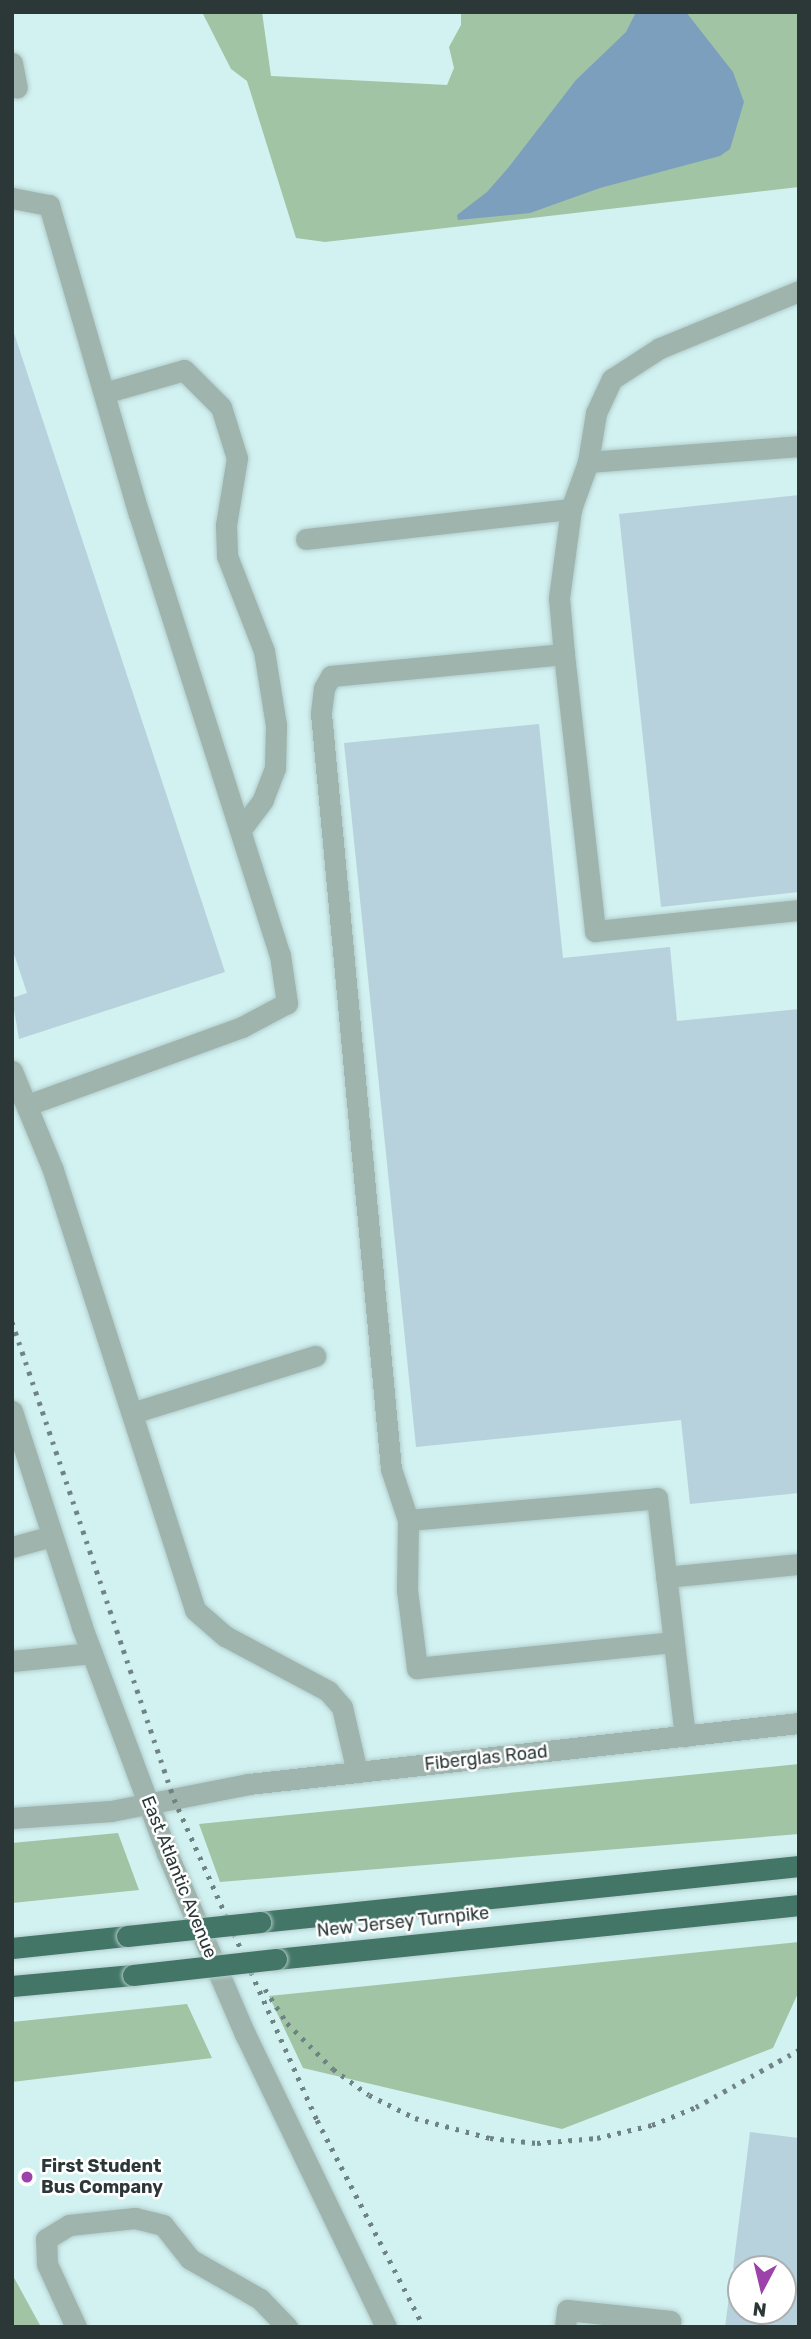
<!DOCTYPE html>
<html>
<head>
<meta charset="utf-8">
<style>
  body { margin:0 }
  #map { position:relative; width:811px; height:2339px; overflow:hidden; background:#d2f1f1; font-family:Rubik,sans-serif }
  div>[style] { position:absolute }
  .forest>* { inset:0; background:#a0c4a4 }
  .water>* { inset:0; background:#7d9fbe }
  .building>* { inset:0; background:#b7d2dc }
  .roads { filter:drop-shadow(0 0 2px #b1cccc) drop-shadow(0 0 2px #b1cccc) }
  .minor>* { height:21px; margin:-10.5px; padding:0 10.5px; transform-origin:10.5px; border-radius:10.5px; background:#9eb4ac }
  .highway>* { height:21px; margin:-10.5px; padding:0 10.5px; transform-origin:10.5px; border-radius:10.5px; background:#437667 }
  .rail>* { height:5px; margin-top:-2.5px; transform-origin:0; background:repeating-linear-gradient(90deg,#708383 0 3.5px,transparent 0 10.5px) }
  .bridges { filter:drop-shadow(0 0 2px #b1cccc) drop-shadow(0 0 2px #b1cccc) }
  .highway-bridge>* { height:21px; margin:-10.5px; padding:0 10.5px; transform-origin:10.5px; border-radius:10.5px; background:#437667 }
  .dots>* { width:19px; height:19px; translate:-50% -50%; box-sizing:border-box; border:4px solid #fff; border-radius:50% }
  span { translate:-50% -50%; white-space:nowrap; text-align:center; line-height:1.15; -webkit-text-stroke:5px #fff; paint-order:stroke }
  .street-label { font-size:18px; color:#2c3838 }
  .poi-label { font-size:18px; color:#2c3838; font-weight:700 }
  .left { translate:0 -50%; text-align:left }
  .frame { position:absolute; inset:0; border:14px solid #2c3838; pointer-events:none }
  .north { position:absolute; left:727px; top:2255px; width:70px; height:70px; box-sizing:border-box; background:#fff; border:2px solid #abafaf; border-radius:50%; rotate:187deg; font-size:19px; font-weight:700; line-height:28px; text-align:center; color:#2c3838 }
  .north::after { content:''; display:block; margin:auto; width:24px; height:32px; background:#9d41ab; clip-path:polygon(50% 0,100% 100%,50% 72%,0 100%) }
</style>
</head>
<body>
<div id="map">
  <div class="forest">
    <i style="clip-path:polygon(202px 12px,262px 12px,271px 76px,447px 85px,454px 68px,449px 47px,461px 25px,461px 12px,799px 12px,799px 187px,325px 242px,296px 238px,247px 81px,231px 69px)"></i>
    <i style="clip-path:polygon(799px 1764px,799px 1834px,220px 1882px,199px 1824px)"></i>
    <i style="clip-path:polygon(118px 1833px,139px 1890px,12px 1903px,12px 1843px)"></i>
    <i style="clip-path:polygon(799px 1942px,799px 1991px,773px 2048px,562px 2129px,303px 2068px,269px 1996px)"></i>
    <i style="clip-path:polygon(187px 2004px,212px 2058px,12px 2082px,12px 2022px)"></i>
    <i style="clip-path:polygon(12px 2274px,41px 2327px,12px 2327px)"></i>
  </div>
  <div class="water">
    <i style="clip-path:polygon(636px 12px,686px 12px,733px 72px,744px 102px,730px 149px,720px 156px,600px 188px,530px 213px,458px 220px,457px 215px,487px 192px,508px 168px,576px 80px,626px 32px)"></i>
  </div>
  <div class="building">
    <i style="clip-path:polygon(12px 327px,225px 972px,19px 1039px,12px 998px,27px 993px,12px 948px)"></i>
    <i style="clip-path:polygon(799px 495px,799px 892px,661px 907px,619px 514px)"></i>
    <i style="clip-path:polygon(539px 724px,563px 958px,670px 947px,677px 1021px,799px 1009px,799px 1493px,690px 1504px,681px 1420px,416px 1447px,344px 743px)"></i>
    <i style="clip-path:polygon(750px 2132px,799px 2138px,799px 2327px,725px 2327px,732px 2274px,741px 2274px,741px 2311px,783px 2311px,783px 2269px,733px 2269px)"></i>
  </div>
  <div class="roads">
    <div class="minor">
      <i style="left:12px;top:63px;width:25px;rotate:79deg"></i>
      <i style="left:12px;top:198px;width:38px;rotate:11deg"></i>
      <i style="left:49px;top:205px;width:322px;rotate:73.8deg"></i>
      <i style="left:139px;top:514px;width:463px;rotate:72.3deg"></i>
      <i style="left:280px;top:955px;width:49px;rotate:81.7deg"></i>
      <i style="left:287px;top:1003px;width:51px;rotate:151.9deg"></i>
      <i style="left:242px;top:1027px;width:228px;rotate:160deg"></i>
      <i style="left:104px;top:393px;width:83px;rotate:-16deg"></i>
      <i style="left:184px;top:370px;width:52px;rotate:45deg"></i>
      <i style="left:221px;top:407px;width:53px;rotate:72.6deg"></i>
      <i style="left:237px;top:458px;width:68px;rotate:99.3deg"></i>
      <i style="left:226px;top:525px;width:31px;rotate:88deg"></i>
      <i style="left:227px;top:556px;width:102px;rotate:68.7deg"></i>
      <i style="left:264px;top:651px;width:75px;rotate:80.8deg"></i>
      <i style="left:276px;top:725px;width:43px;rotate:91.3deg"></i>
      <i style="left:275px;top:768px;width:34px;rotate:111deg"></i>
      <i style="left:263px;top:800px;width:38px;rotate:127deg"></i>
      <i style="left:588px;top:462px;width:50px;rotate:-80.7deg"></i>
      <i style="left:596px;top:413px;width:38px;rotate:-65deg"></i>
      <i style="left:612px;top:379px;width:57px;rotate:-32.9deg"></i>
      <i style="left:660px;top:348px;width:150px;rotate:-22.3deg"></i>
      <i style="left:571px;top:509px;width:90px;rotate:97.7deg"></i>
      <i style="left:559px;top:598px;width:56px;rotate:84.9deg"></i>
      <i style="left:564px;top:654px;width:234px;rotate:174.6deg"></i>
      <i style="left:331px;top:676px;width:14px;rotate:120deg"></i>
      <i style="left:324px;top:688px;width:25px;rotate:97deg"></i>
      <i style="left:321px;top:713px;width:759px;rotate:84.71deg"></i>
      <i style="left:391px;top:1469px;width:54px;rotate:71.6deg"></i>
      <i style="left:408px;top:1520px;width:250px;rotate:-5deg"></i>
      <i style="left:657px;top:1498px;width:240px;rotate:83.3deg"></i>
      <i style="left:306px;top:539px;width:267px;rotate:-6.5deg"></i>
      <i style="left:571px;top:509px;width:50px;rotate:-70.1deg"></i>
      <i style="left:588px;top:462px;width:212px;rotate:-4.3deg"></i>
      <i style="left:564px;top:654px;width:279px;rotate:83.6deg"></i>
      <i style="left:595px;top:931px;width:205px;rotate:-5.9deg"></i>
      <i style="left:12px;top:1071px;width:107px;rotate:67.5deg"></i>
      <i style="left:53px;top:1170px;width:462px;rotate:72.1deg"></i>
      <i style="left:195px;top:1610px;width:40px;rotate:41deg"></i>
      <i style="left:225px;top:1636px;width:117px;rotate:28.1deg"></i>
      <i style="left:328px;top:1691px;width:21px;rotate:49deg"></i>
      <i style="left:342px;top:1707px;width:67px;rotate:77deg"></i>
      <i style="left:12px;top:1411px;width:227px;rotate:72deg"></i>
      <i style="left:82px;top:1627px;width:241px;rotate:69.4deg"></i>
      <i style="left:167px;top:1853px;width:197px;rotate:66.7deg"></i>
      <i style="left:245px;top:2034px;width:325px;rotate:64.3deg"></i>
      <i style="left:132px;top:1413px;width:192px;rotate:-17.3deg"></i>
      <i style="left:408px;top:1520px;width:70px;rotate:90.8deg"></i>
      <i style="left:407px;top:1590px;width:79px;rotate:82.7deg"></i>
      <i style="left:417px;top:1668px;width:258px;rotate:-5.8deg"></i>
      <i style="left:12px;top:1547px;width:41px;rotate:-15.4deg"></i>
      <i style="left:666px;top:1577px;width:134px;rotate:-5.6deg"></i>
      <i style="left:12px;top:1661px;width:80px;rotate:-5.7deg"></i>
      <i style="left:12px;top:1818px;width:99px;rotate:-4deg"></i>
      <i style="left:111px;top:1811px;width:141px;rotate:-11.1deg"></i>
      <i style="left:249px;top:1784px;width:553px;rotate:-6.33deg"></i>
      <i style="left:76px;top:2327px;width:69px;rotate:-114.7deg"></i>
      <i style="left:47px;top:2264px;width:25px;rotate:-92deg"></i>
      <i style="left:46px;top:2239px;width:27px;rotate:-31deg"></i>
      <i style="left:69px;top:2225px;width:66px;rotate:-6.1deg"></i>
      <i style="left:135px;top:2218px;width:29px;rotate:14deg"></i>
      <i style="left:163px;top:2225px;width:43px;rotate:51.5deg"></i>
      <i style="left:190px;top:2259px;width:81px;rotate:29.7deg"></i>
      <i style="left:260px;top:2299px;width:39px;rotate:46deg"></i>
      <i style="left:565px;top:2327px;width:17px;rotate:-83deg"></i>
      <i style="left:567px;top:2310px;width:104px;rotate:6.1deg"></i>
      <i style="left:670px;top:2321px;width:6px;rotate:99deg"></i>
    </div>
    <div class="highway">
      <i style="left:260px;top:1922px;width:542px;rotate:-5.93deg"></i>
      <i style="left:12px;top:1948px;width:116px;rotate:-6deg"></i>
      <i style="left:276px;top:1959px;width:526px;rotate:-5.89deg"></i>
      <i style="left:12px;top:1986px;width:121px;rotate:-5.2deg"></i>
    </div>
  </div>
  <div class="rail">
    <i style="left:12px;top:1322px;width:504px;rotate:71.24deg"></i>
    <i style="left:174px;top:1799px;width:351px;rotate:66deg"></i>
    <i style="left:317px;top:2120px;width:233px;rotate:62.7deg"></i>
    <i style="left:265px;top:1989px;width:40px;rotate:57.1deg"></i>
    <i style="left:287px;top:2023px;width:65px;rotate:45deg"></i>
    <i style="left:333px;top:2069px;width:44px;rotate:35.8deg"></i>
    <i style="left:369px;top:2095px;width:51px;rotate:26.6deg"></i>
    <i style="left:415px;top:2118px;width:78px;rotate:14.9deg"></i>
    <i style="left:490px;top:2138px;width:47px;rotate:6.1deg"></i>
    <i style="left:537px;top:2143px;width:60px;rotate:-4.8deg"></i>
    <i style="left:597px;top:2138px;width:57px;rotate:-13.3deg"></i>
    <i style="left:652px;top:2125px;width:48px;rotate:-22.2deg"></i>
    <i style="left:696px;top:2107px;width:118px;rotate:-29deg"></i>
  </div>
  <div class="bridges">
    <div class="highway-bridge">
      <i style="left:127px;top:1936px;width:134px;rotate:-6deg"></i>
      <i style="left:133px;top:1975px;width:144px;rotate:-6.4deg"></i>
    </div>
  </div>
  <div class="dots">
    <i style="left:27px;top:2177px;background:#9d41ab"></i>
  </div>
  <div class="street-label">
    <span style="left:486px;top:1758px;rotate:-6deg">Fiberglas Road</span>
    <span style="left:179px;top:1877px;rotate:68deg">East Atlantic Avenue</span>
    <span style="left:403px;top:1922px;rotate:-6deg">New Jersey Turnpike</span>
  </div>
  <div class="poi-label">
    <span class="left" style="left:41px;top:2177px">First Student<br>Bus Company</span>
  </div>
  <div class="frame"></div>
  <div class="north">N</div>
</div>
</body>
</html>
